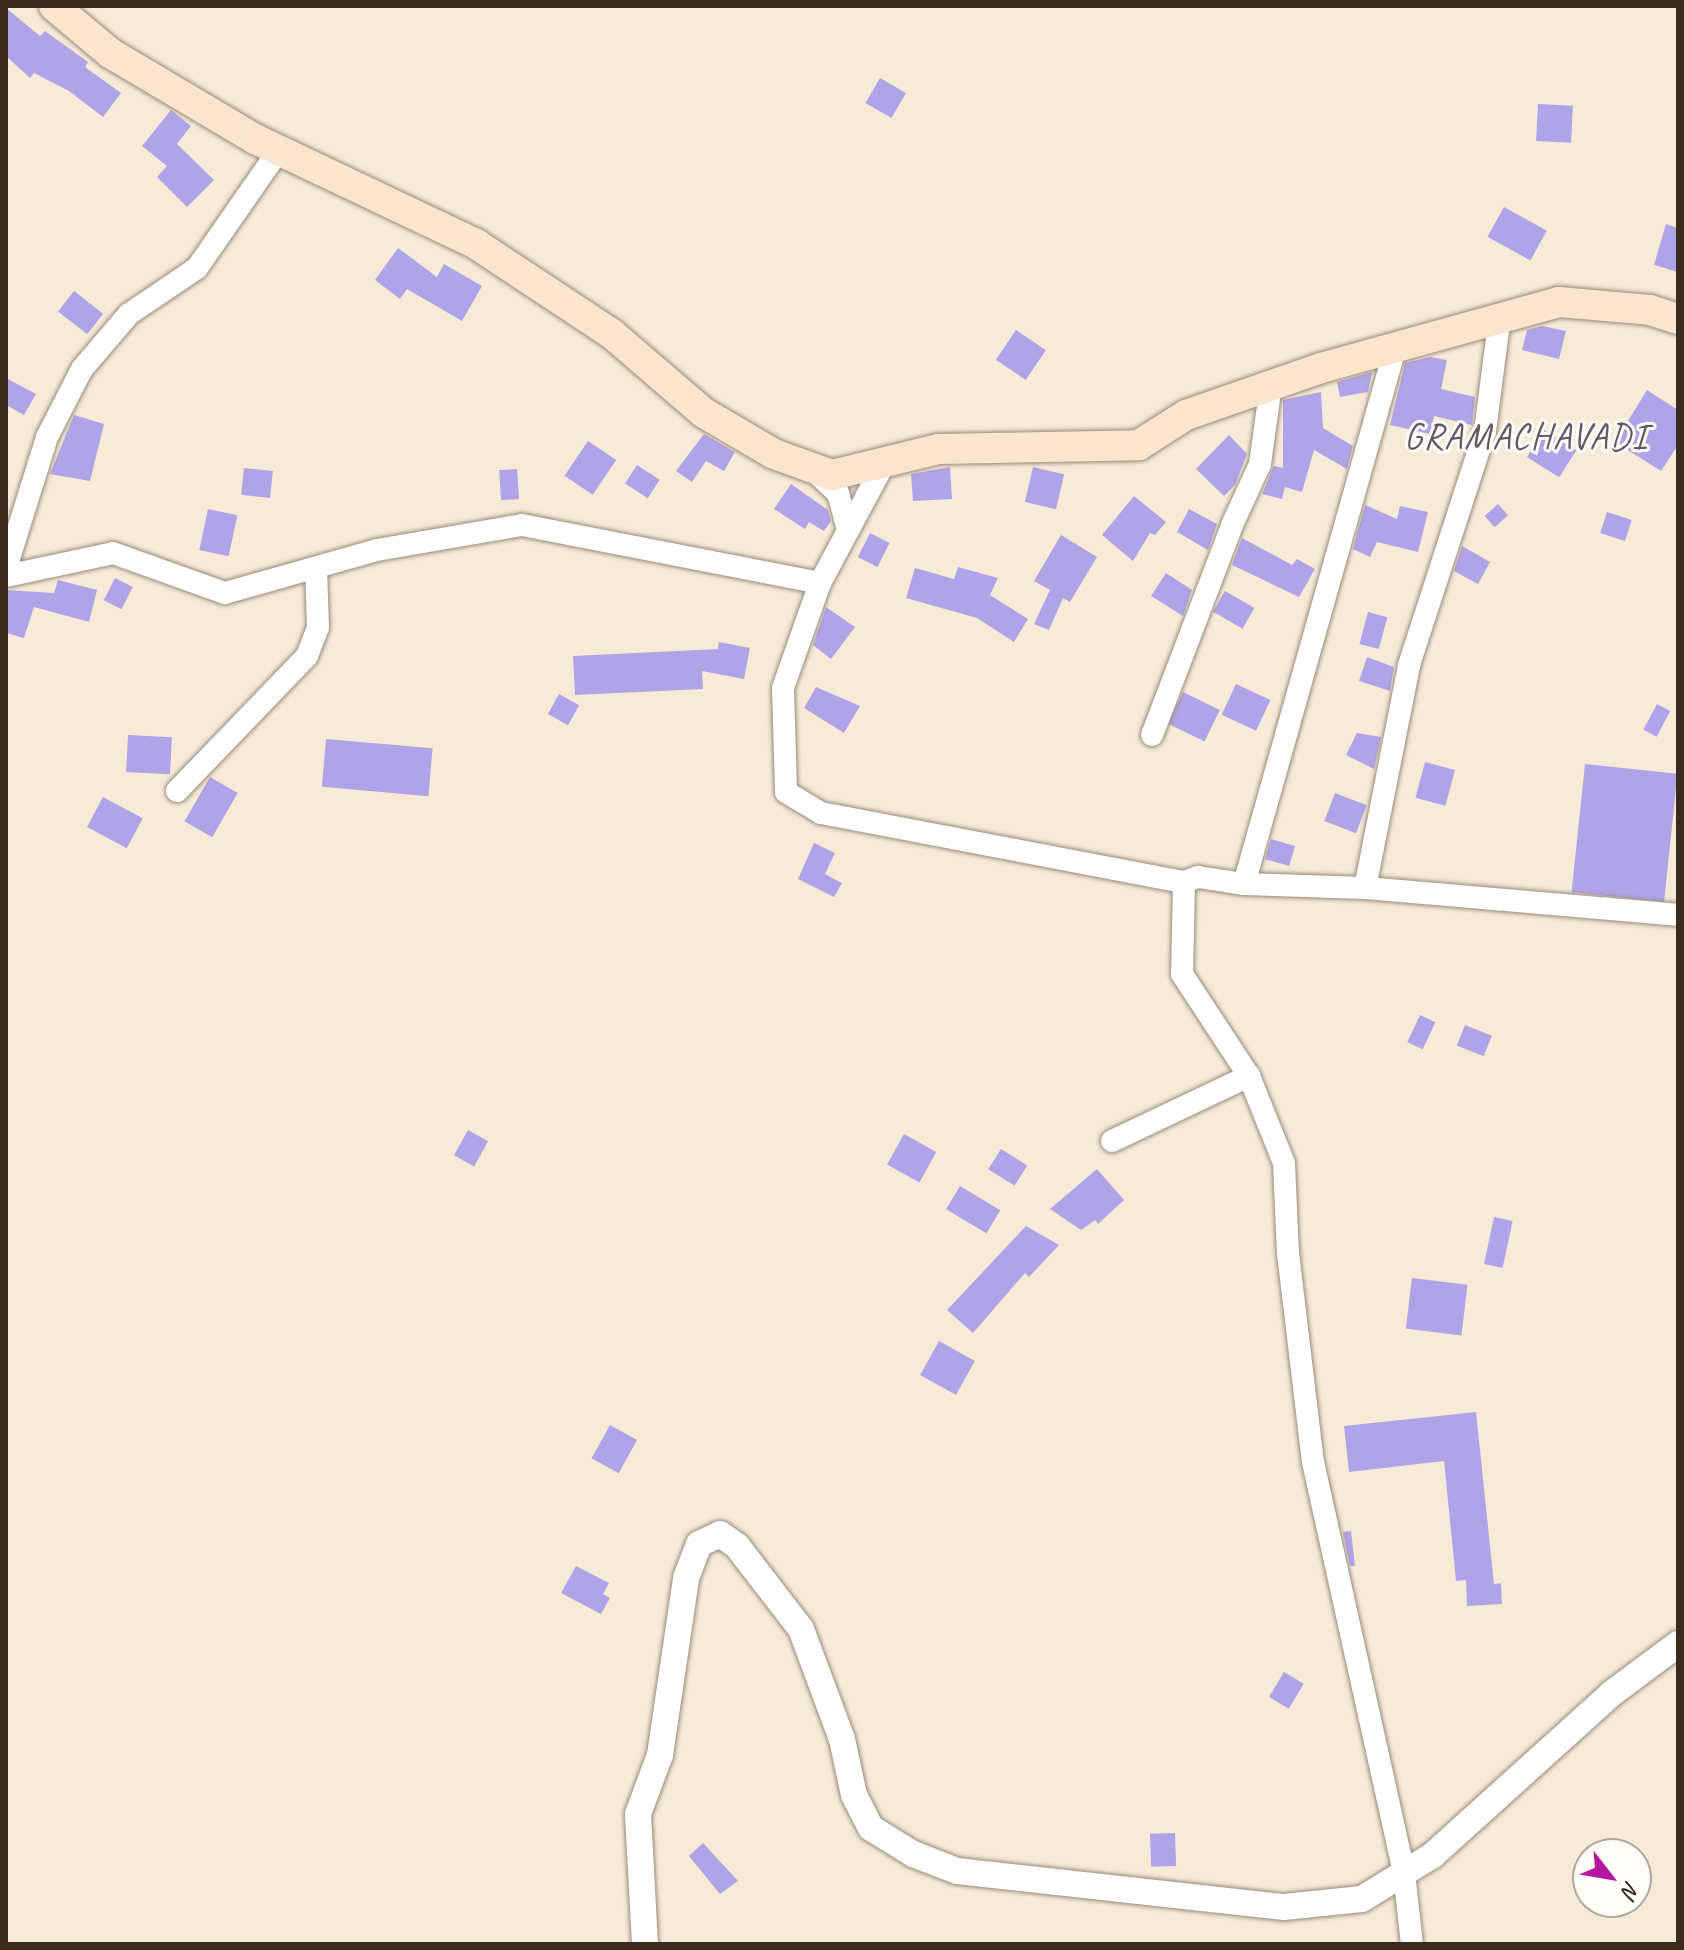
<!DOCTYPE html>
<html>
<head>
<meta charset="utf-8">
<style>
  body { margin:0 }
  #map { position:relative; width:1684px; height:1950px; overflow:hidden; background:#f7ebd8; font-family:Caveat,sans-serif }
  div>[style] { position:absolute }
  .building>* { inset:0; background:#b0a4e8; transform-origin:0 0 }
  .roads { filter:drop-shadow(0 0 2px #998a7b) drop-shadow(0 0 2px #998a7b) }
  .minor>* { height:22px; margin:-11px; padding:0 11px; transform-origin:11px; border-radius:11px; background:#fff }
  .tertiary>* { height:26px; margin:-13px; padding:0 13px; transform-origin:13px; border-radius:13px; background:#fff }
  .secondary>* { height:30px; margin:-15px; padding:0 15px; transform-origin:15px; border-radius:15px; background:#fbe5cf }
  span { translate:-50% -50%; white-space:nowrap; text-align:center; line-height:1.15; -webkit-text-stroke:6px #fdfcf7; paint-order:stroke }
  .quarter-label { font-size:36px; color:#645565; letter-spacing:2px }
  .frame { position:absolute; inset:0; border:8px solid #3b2a1e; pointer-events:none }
  .north { position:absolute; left:1572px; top:1838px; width:80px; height:80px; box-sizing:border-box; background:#fdfcf7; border:2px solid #afa8a0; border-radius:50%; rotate:121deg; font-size:22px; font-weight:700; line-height:32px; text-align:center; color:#3b2a1e }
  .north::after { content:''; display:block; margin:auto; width:28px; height:36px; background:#b5179e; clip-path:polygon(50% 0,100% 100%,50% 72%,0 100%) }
</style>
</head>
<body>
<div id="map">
  <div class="building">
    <i style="clip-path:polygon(6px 8px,40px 36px,45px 31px,88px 62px,85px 67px,121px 93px,103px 117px,69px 91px,34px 73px,30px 78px,6px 56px)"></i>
    <i style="left:880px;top:78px;width:30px;height:29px;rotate:30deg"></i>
    <i style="left:1538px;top:104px;width:35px;height:37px;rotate:3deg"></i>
    <i style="clip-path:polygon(171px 110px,191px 126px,177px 144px,214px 180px,187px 207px,157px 177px,167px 166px,142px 146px)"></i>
    <i style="left:1504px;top:207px;width:49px;height:34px;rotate:29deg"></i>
    <i style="clip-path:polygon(1666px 224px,1678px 228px,1678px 272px,1654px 265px)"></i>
    <i style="clip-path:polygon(398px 248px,437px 277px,444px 264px,482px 286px,462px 321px,407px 289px,400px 299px,375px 280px)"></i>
    <i style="left:74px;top:291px;width:37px;height:26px;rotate:38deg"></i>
    <i style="clip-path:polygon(1542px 326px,1566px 331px,1559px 359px,1522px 350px,1527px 330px)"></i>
    <i style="left:1016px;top:330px;width:36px;height:36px;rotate:34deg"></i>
    <i style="clip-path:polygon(1430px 357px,1447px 360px,1441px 389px,1475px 397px,1472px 425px,1434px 416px,1430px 434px,1390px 425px,1405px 363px)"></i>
    <i style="clip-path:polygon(1372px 372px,1368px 392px,1340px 397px,1337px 382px)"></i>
    <i style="clip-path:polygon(6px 378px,36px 394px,24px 415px,6px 405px)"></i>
    <i style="clip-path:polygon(1647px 390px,1678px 410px,1678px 445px,1661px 471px,1615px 442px)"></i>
    <i style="clip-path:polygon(1321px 392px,1323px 428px,1353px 446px,1347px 469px,1314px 450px,1302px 492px,1285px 487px,1282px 499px,1262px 494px,1274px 466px,1283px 468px,1283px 400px)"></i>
    <i style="clip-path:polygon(74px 415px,104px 424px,90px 481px,50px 474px)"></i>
    <i style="left:1544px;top:430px;width:38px;height:32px;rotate:32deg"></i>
    <i style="clip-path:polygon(704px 434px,735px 452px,724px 471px,706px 461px,692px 482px,676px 471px)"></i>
    <i style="clip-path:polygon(1229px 435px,1247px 454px,1235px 485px,1224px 496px,1196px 469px)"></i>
    <i style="left:588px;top:441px;width:34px;height:42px;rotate:34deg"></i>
    <i style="left:637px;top:465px;width:27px;height:22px;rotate:33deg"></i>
    <i style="clip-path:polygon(950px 467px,952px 499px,913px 501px,911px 474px)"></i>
    <i style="left:1033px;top:467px;width:32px;height:36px;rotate:13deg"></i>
    <i style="left:244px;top:468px;width:29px;height:27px;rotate:6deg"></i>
    <i style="left:517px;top:469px;width:30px;height:18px;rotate:86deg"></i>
    <i style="clip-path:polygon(791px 484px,828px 510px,831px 521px,824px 531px,809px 522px,805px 529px,774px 509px)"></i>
    <i style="clip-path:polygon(1134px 496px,1166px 522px,1155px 535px,1150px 533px,1133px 561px,1102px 535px)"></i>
    <i style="left:1498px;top:504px;width:15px;height:18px;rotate:48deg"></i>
    <i style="clip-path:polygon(1365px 505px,1397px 519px,1400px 506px,1428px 512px,1418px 552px,1377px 542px,1370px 557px,1353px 549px)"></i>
    <i style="left:208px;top:509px;width:30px;height:42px;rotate:12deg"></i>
    <i style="clip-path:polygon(1189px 509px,1217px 524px,1208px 550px,1177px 532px)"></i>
    <i style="left:1607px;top:512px;width:26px;height:22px;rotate:18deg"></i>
    <i style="left:870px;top:533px;width:22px;height:27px;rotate:27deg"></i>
    <i style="clip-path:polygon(1061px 535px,1097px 557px,1070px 602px,1063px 598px,1049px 630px,1034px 624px,1050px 590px,1034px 581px)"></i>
    <i style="clip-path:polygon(1242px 538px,1292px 565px,1297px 559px,1315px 569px,1299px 597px,1232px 565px)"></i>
    <i style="clip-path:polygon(1462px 546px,1490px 562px,1478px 584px,1454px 571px)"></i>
    <i style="clip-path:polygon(958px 567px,998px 578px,990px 595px,1028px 619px,1014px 642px,977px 618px,906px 598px,915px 568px,954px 579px)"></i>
    <i style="clip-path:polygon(1166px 573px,1192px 590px,1183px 616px,1151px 596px)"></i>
    <i style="left:115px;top:578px;width:20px;height:25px;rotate:27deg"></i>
    <i style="clip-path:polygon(58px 580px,97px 590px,89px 622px,34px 607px,24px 638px,6px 633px,6px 590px,54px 593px)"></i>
    <i style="left:1225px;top:591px;width:34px;height:24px;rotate:30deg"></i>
    <i style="clip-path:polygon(826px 607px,855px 627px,831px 659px,813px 645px)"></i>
    <i style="left:1368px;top:612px;width:20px;height:33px;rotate:15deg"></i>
    <i style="clip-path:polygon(719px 642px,750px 648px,744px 679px,702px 671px,703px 689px,575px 695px,573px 656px,718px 649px)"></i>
    <i style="clip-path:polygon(1367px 657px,1394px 667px,1390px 691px,1359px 681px)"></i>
    <i style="left:1236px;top:684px;width:38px;height:34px;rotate:25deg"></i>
    <i style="clip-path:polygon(816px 687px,860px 706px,844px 733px,804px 708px)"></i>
    <i style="left:1183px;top:692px;width:41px;height:35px;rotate:26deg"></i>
    <i style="left:559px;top:694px;width:23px;height:23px;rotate:29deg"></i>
    <i style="left:1657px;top:704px;width:15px;height:29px;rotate:28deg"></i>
    <i style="clip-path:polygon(1357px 733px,1381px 737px,1374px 769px,1346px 755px)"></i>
    <i style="left:128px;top:735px;width:44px;height:37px;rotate:3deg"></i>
    <i style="left:326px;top:739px;width:107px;height:48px;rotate:5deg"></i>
    <i style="left:1425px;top:762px;width:31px;height:37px;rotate:15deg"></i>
    <i style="left:1585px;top:764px;width:93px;height:129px;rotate:6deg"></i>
    <i style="left:210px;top:777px;width:32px;height:51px;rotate:30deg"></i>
    <i style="left:1335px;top:793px;width:34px;height:30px;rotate:21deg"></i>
    <i style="left:103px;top:797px;width:45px;height:34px;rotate:28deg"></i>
    <i style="left:1271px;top:839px;width:25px;height:21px;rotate:16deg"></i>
    <i style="clip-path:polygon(814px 843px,835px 853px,825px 874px,842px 883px,834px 897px,798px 879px)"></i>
    <i style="left:1420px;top:1015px;width:17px;height:30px;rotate:25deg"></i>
    <i style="left:1465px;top:1025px;width:29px;height:22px;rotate:22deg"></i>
    <i style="left:468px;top:1130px;width:23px;height:29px;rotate:29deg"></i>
    <i style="left:904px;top:1134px;width:37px;height:35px;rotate:29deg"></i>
    <i style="left:1001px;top:1149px;width:31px;height:24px;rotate:32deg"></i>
    <i style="clip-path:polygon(1097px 1169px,1124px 1200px,1098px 1224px,1095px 1220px,1081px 1230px,1050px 1209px)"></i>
    <i style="left:960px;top:1186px;width:47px;height:27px;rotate:31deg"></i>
    <i style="left:1494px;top:1217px;width:19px;height:48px;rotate:12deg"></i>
    <i style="clip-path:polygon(1026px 1226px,1059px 1245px,1029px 1277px,1025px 1273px,973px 1333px,947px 1310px)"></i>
    <i style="left:1412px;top:1278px;width:56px;height:51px;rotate:7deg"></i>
    <i style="left:939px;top:1341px;width:41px;height:39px;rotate:29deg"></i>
    <i style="clip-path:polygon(1476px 1412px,1494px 1584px,1501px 1583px,1502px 1604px,1467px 1606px,1466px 1580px,1456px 1581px,1444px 1461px,1349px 1472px,1344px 1426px)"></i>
    <i style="left:610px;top:1425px;width:31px;height:38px;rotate:29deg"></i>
    <i style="clip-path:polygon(1351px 1531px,1355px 1566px,1350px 1566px,1343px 1532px)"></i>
    <i style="clip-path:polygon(576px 1566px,609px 1583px,603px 1594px,610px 1598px,601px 1614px,561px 1593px)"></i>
    <i style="left:1284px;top:1672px;width:23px;height:29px;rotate:31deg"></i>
    <i style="left:1175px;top:1833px;width:33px;height:25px;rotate:88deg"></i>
    <i style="clip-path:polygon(703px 1843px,738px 1881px,720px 1894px,689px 1856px)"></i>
  </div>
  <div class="roads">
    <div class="minor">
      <i style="left:813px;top:470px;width:34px;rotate:43deg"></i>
      <i style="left:838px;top:493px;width:38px;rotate:75deg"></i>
      <i style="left:6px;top:568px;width:137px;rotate:-72.6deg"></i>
      <i style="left:47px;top:437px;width:76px;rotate:-62.8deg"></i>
      <i style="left:82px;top:369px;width:72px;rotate:-49.5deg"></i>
      <i style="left:129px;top:314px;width:82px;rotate:-34.1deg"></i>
      <i style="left:197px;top:268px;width:144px;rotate:-55.2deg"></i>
      <i style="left:6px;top:576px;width:109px;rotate:-12.1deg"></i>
      <i style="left:113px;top:553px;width:119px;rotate:19.7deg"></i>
      <i style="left:225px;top:593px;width:158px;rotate:-15.8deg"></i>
      <i style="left:377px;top:550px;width:147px;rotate:-9.8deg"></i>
      <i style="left:522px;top:525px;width:304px;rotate:11deg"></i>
      <i style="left:820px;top:583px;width:137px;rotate:-61.8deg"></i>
      <i style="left:820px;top:583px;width:111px;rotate:109.4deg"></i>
      <i style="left:783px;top:688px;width:104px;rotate:88.3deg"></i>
      <i style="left:786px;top:792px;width:41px;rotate:31deg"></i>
      <i style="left:821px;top:813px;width:369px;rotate:10.8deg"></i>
      <i style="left:1184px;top:882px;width:15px;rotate:-20deg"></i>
      <i style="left:1198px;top:877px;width:47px;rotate:8.7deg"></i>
      <i style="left:1244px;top:884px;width:121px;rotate:1.9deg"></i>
      <i style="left:1365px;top:888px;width:314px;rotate:4.9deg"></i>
      <i style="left:1152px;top:735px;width:225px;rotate:-69.1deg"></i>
      <i style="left:1232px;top:525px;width:67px;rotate:-65.3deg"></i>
      <i style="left:1260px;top:464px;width:80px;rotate:-82.1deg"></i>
      <i style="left:177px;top:791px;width:187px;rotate:-46.1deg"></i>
      <i style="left:307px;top:656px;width:31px;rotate:-69deg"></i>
      <i style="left:318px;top:627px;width:59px;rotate:-91.9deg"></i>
      <i style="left:1184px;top:882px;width:92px;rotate:91.2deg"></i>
      <i style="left:1182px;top:974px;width:122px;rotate:56.7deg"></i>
      <i style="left:1249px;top:1076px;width:94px;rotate:68.1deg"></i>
      <i style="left:1284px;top:1163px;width:90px;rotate:87.5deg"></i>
      <i style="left:1288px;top:1253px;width:210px;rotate:83.2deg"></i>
      <i style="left:1313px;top:1462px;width:421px;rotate:77.5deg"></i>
      <i style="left:1404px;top:1873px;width:71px;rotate:83.6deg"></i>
      <i style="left:1244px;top:884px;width:560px;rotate:-74.25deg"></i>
      <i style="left:1365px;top:888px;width:227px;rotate:-78.8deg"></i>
      <i style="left:1409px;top:665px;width:246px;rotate:-72deg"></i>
      <i style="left:1485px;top:431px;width:116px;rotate:-82.6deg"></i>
      <i style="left:1112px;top:1141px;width:152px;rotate:-25.4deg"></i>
    </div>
    <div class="tertiary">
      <i style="left:645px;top:1944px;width:130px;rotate:-93.1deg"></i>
      <i style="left:638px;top:1814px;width:63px;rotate:-69.6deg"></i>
      <i style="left:660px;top:1755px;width:179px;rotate:-81.6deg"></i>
      <i style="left:686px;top:1578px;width:36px;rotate:-69deg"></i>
      <i style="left:699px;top:1544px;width:23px;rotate:-25deg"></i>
      <i style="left:720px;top:1534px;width:21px;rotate:35deg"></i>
      <i style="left:737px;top:1546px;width:105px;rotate:52.4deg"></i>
      <i style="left:801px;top:1629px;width:117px;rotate:69.6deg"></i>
      <i style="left:842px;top:1739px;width:57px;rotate:77.9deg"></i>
      <i style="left:854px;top:1795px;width:37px;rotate:63deg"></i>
      <i style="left:871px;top:1828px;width:49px;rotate:31.8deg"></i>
      <i style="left:913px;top:1854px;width:47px;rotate:21.1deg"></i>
      <i style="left:957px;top:1871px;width:329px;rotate:6.3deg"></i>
      <i style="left:1284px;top:1907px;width:78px;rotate:-5.9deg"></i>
      <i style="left:1362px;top:1899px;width:84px;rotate:-31.8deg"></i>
      <i style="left:1433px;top:1855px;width:240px;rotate:-42.1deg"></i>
      <i style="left:1611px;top:1694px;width:84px;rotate:-36.7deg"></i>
    </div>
    <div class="secondary">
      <i style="left:54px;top:6px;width:73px;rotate:40deg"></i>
      <i style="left:110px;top:53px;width:169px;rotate:30.7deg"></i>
      <i style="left:255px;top:139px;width:245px;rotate:25.4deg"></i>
      <i style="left:476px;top:244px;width:163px;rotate:33.5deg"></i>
      <i style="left:612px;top:334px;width:121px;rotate:40.7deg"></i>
      <i style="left:704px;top:413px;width:81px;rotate:30.4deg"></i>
      <i style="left:774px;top:454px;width:62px;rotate:19.9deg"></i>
      <i style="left:832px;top:475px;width:110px;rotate:-13.7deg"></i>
      <i style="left:939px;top:449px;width:200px;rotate:-1.1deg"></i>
      <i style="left:1139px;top:445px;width:56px;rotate:-32.6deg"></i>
      <i style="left:1186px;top:415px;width:143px;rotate:-19.2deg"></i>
      <i style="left:1321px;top:368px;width:247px;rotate:-15.5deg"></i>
      <i style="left:1559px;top:302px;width:91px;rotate:5deg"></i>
      <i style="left:1650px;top:310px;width:29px;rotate:18deg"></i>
    </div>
  </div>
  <div class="quarter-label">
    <span style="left:1526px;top:437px">GRAMACHAVADI</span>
  </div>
  <div class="frame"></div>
  <div class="north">N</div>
</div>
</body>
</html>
